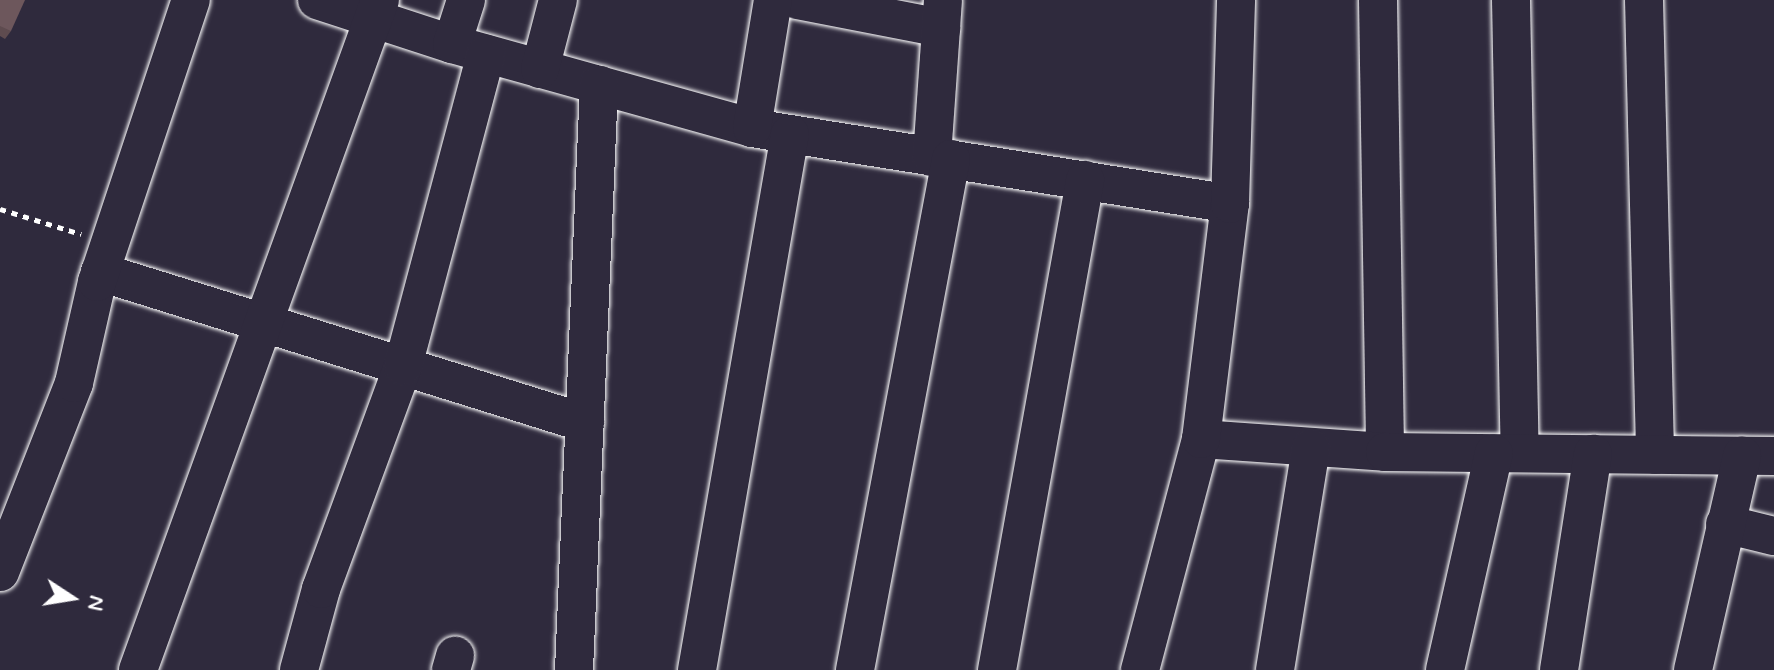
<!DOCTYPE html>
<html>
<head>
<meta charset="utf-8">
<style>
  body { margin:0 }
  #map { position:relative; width:1774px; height:670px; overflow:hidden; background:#2f2a3d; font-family:Mynerve,sans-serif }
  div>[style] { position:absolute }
  .path>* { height:5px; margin-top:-2.5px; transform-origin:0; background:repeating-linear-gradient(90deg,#fff 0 6px,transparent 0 12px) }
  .roads { filter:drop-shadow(0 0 2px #fff) drop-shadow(0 0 2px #fff) }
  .minor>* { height:38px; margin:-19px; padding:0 19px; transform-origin:19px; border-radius:19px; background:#2f2a3d }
  .wall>* { inset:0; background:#5e4b4f }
  .building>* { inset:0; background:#6d575c }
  span { translate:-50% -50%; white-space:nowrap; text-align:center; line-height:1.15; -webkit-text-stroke:8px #2f2a3d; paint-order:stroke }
  .north { position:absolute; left:32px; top:558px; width:80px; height:80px; -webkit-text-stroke:6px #2f2a3d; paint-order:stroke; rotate:102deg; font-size:22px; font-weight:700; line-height:32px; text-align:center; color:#fff }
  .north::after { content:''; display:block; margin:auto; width:28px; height:36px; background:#fff; clip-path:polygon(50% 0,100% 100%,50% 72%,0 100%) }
</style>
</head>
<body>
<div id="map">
  <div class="path">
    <i style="left:0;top:209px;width:85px;rotate:17.2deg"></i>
  </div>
  <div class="roads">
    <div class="minor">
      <i style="left:317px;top:0;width:142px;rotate:18.1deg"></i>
      <i style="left:452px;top:44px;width:312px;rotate:15.6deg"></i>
      <i style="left:752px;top:128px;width:484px;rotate:9deg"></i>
      <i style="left:797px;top:0;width:147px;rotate:11deg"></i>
      <i style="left:1378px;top:0;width:452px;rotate:89.1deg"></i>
      <i style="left:1511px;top:0;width:453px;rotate:88.9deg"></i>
      <i style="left:1644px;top:0;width:455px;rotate:88.6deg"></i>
      <i style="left:452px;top:44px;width:46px;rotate:-72.3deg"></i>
      <i style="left:540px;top:69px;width:71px;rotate:-75.4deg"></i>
      <i style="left:752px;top:128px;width:130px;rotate:-80.7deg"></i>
      <i style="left:932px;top:157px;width:157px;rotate:-86deg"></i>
      <i style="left:100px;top:272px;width:508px;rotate:17.29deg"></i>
      <i style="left:1201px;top:439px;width:184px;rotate:4deg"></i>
      <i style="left:1385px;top:452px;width:389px;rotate:0.6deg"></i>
      <i style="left:1725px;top:524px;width:50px;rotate:13.8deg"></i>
      <i style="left:0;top:572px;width:203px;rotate:-68.6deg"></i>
      <i style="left:74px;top:383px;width:104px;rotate:-77.2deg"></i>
      <i style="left:97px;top:282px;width:297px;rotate:-71.6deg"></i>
      <i style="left:138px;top:670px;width:712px;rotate:-70.14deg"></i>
      <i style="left:299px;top:670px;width:84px;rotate:-74.8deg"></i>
      <i style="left:321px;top:589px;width:238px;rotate:-69.8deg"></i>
      <i style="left:403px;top:366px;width:323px;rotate:-75.1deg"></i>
      <i style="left:451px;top:670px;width:15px;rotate:-74deg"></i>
      <i style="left:574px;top:670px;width:586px;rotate:-87.55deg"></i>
      <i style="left:697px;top:670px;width:544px;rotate:-80.16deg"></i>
      <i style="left:855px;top:670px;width:520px;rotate:-79.36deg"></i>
      <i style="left:997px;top:670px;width:498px;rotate:-79.8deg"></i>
      <i style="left:1140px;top:670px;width:239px;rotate:-75.2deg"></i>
      <i style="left:1201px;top:439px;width:237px;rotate:-83deg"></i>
      <i style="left:1230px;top:204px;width:204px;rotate:-88.3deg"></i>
      <i style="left:1275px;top:670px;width:225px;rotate:-80.8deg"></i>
      <i style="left:1445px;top:670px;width:222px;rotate:-77.3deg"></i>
      <i style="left:1559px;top:670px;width:219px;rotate:-81.1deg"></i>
      <i style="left:1693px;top:670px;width:220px;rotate:-77.1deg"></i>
    </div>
  </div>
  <div class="wall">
    <i style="clip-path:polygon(0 0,11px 31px,5px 39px,0 36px)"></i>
  </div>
  <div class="building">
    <i style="clip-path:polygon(0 0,25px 0,11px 31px,0 26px)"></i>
  </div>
  <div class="north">N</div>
</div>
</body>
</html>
